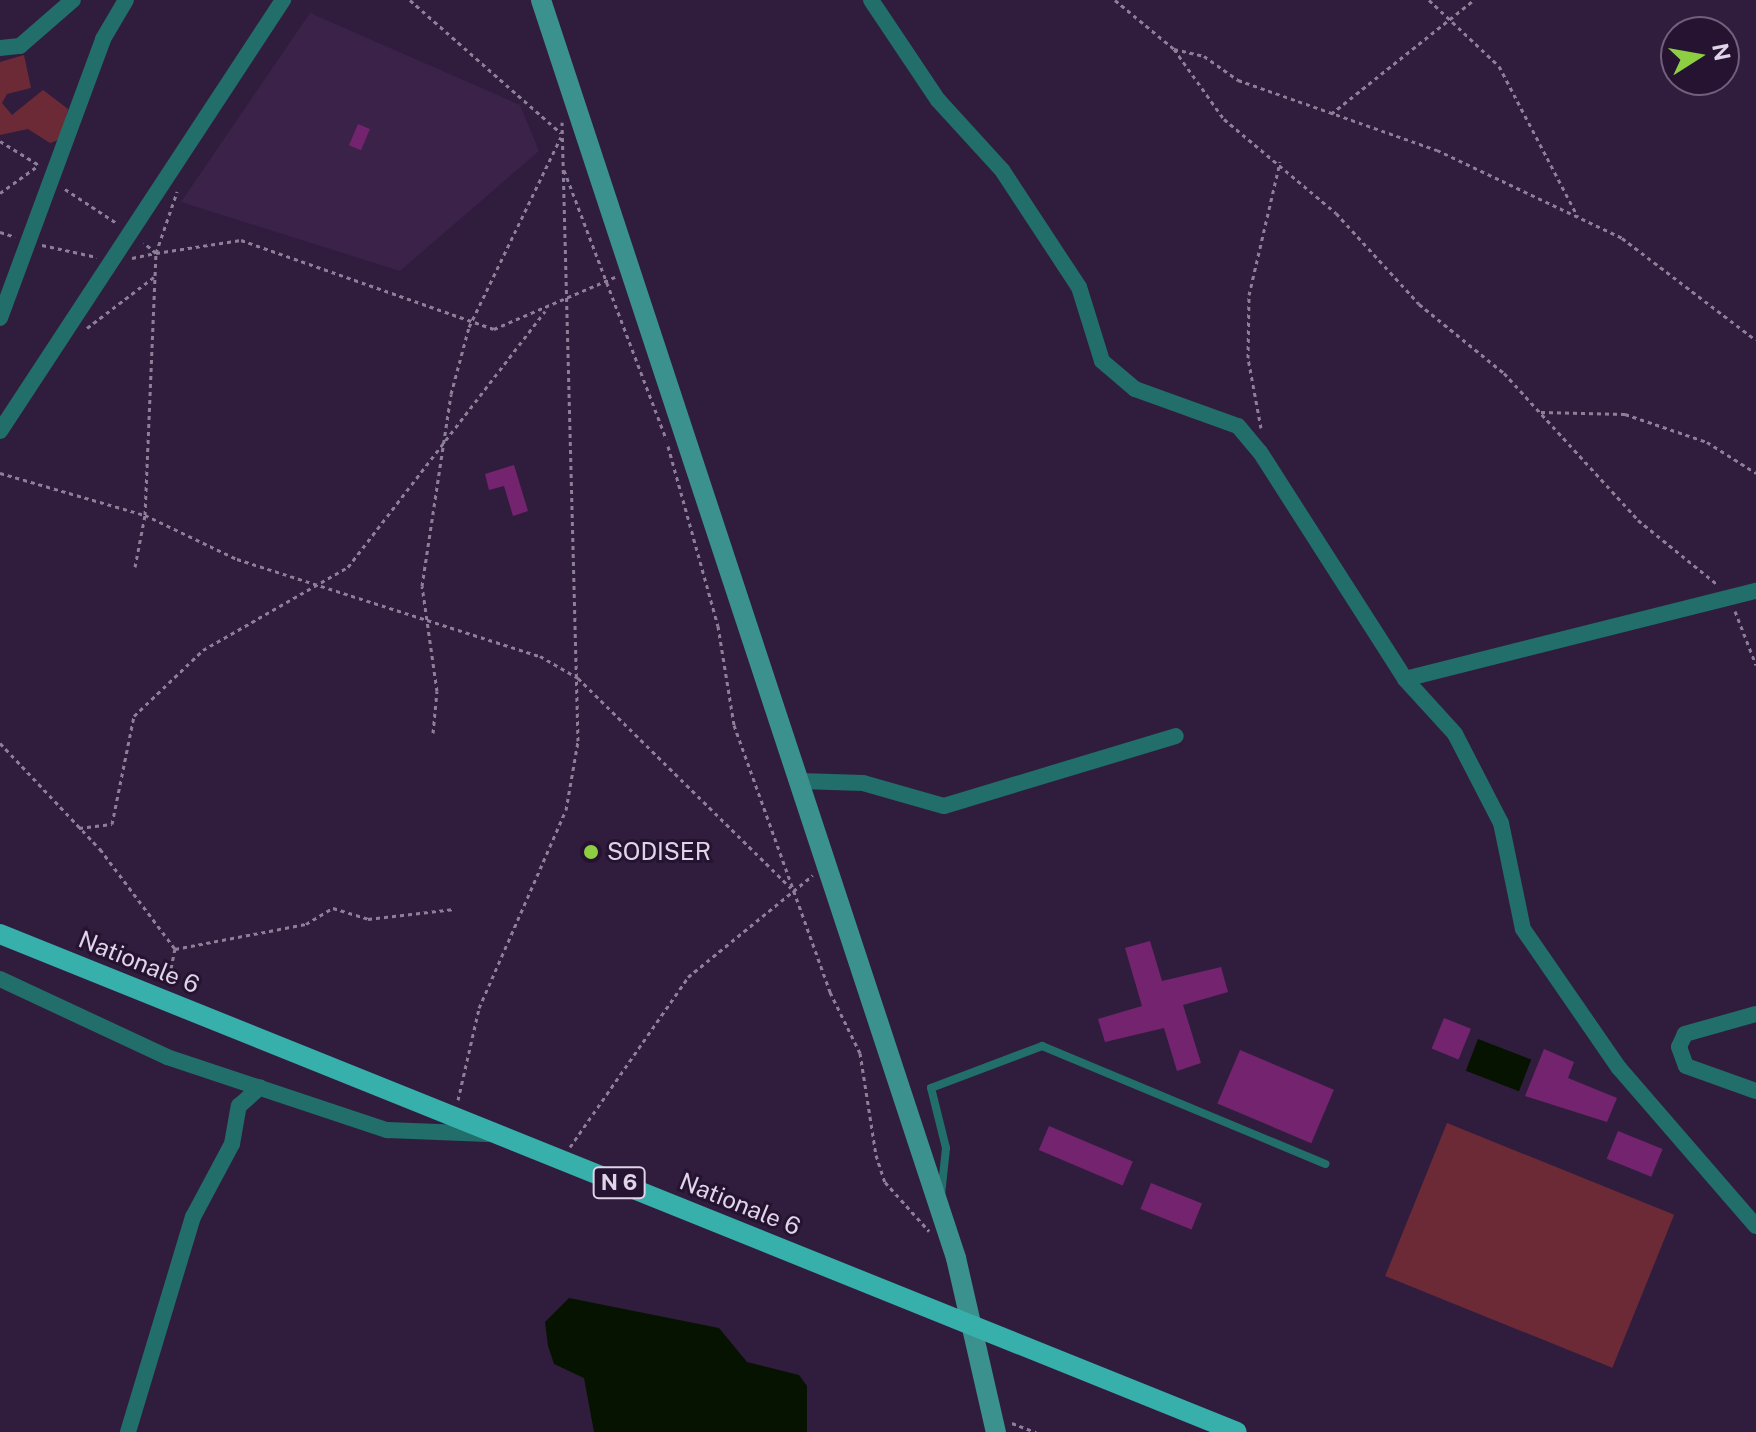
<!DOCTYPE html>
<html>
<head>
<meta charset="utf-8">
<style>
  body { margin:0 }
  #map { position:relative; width:1756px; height:1432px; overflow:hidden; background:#301d3d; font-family:"Public Sans",sans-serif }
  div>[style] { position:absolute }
  .built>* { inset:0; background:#3a2249 }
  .green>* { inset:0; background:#6c2a37; transform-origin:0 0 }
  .water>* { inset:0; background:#061300; transform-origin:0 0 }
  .building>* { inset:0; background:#74246e; transform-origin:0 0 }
  .path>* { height:3px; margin-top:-1.5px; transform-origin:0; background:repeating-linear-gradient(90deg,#8e7f99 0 4px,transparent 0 8px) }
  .lane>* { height:8px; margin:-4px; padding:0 4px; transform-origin:4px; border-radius:4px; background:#216e6b }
  .street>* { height:16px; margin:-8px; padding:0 8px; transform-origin:8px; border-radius:8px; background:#216e6b }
  .secondary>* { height:20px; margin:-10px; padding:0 10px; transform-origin:10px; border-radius:10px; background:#3a918d }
  .primary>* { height:20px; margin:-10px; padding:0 10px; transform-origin:10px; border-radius:10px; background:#37afaa }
  .dots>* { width:22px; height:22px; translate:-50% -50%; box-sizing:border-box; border:4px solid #261332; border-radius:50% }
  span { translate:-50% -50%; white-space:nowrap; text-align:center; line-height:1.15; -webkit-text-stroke:6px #261332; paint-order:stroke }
  .shield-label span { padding:2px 6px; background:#261332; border:2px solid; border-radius:6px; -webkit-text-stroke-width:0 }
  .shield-label { font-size:22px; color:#e0d4e9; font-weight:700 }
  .poi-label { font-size:24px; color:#e0d4e9 }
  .left { translate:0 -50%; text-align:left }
  .street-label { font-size:24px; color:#e0d4e9 }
  .north { position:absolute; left:1660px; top:16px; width:80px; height:80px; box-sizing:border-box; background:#261332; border:2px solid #70607b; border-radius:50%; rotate:79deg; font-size:22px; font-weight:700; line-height:32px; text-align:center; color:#e0d4e9 }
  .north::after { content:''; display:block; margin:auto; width:28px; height:36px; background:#8ece43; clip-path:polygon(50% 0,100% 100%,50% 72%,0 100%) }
</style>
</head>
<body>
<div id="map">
  <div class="built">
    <i style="clip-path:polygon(310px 13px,520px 105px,539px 151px,400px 271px,181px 202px)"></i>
  </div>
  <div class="green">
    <i style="clip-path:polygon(24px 55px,31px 88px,7px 94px,2px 103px,12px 115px,43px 90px,68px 109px,61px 139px,50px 143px,28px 129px,0 135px,0 62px)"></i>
    <i style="left:1447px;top:1123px;width:245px;height:165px;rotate:22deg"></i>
  </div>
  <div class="water">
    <i style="left:1478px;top:1039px;width:57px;height:34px;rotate:21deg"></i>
    <i style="clip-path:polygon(569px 1298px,719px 1328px,747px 1362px,799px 1375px,807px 1386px,807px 1432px,594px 1432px,584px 1378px,554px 1364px,548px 1346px,545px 1322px)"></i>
  </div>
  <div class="building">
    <i style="left:358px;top:124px;width:13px;height:23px;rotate:23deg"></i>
    <i style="clip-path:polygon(514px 465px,528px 511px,513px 516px,504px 486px,489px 490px,485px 474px)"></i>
    <i style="clip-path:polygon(1150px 941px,1162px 981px,1221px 967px,1228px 992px,1183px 1005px,1201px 1063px,1177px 1071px,1164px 1028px,1105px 1042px,1098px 1019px,1142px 1006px,1125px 948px)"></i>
    <i style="left:1444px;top:1018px;width:29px;height:33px;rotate:22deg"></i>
    <i style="clip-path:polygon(1544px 1049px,1574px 1062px,1568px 1078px,1617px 1098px,1607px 1122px,1525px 1096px)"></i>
    <i style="left:1240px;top:1050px;width:102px;height:58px;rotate:23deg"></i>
    <i style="left:1049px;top:1126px;width:91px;height:26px;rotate:23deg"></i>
    <i style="left:1618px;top:1131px;width:48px;height:30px;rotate:22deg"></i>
    <i style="left:1151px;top:1183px;width:55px;height:28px;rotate:22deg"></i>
  </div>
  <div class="path">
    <i style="left:410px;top:0;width:201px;rotate:41.4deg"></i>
    <i style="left:1115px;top:0;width:77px;rotate:39.7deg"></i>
    <i style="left:1174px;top:49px;width:31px;rotate:13deg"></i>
    <i style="left:1204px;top:56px;width:42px;rotate:35.2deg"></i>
    <i style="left:1238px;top:80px;width:211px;rotate:19.4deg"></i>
    <i style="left:1437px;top:150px;width:205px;rotate:25.4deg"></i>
    <i style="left:1622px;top:238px;width:168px;rotate:37.3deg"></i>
    <i style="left:1429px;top:0;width:96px;rotate:43.3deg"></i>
    <i style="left:1499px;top:66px;width:170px;rotate:62.4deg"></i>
    <i style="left:1174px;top:49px;width:86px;rotate:54.5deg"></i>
    <i style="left:1224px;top:119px;width:146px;rotate:40deg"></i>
    <i style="left:1336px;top:213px;width:123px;rotate:47.6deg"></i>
    <i style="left:1419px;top:304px;width:109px;rotate:39.1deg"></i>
    <i style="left:1504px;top:373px;width:199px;rotate:47.6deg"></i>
    <i style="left:1638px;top:520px;width:103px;rotate:39.1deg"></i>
    <i style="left:1331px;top:114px;width:183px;rotate:-38.6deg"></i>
    <i style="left:0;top:141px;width:46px;rotate:31.6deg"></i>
    <i style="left:564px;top:170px;width:288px;rotate:69.2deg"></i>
    <i style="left:65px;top:189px;width:64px;rotate:33.4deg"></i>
    <i style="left:0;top:193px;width:48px;rotate:-35.7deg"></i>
    <i style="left:0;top:232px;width:16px;rotate:18deg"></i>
    <i style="left:42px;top:245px;width:56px;rotate:12.3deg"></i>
    <i style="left:156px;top:253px;width:86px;rotate:-8.7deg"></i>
    <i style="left:241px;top:240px;width:268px;rotate:19.4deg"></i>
    <i style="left:494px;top:329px;width:132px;rotate:-23.3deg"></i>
    <i style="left:132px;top:258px;width:25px;rotate:-12deg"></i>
    <i style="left:156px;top:253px;width:16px;rotate:-140deg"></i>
    <i style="left:87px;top:328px;width:84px;rotate:-37.3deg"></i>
    <i style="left:1541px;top:412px;width:84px;rotate:1.4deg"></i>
    <i style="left:1625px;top:414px;width:87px;rotate:18.9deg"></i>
    <i style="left:1707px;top:442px;width:58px;rotate:32.3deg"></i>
    <i style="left:1261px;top:428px;width:71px;rotate:-100.5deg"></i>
    <i style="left:1248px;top:358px;width:63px;rotate:-89.1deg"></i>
    <i style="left:1249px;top:295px;width:137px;rotate:-76.9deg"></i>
    <i style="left:668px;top:446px;width:187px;rotate:74.5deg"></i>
    <i style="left:718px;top:626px;width:100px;rotate:80.8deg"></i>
    <i style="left:734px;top:725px;width:284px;rotate:70.2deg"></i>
    <i style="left:830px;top:992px;width:68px;rotate:63.8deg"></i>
    <i style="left:860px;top:1053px;width:103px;rotate:81.1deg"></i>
    <i style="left:876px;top:1155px;width:28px;rotate:72deg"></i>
    <i style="left:885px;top:1182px;width:66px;rotate:48.1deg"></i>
    <i style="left:0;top:473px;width:151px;rotate:16.2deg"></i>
    <i style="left:145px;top:515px;width:102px;rotate:25.6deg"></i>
    <i style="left:237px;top:559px;width:318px;rotate:17.8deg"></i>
    <i style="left:540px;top:656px;width:44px;rotate:30.1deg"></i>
    <i style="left:578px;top:678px;width:299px;rotate:44.6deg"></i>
    <i style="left:135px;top:567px;width:53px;rotate:-79.1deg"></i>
    <i style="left:145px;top:515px;width:262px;rotate:-87.6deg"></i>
    <i style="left:156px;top:253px;width:65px;rotate:-71deg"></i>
    <i style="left:1735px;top:611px;width:58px;rotate:68.7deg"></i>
    <i style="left:433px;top:733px;width:42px;rotate:-84.6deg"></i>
    <i style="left:437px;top:691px;width:106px;rotate:-98.1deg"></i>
    <i style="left:422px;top:586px;width:194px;rotate:-81.4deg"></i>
    <i style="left:451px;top:394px;width:69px;rotate:-75deg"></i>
    <i style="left:469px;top:327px;width:211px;rotate:-64.2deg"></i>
    <i style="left:0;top:743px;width:146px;rotate:46.7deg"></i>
    <i style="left:100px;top:849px;width:125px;rotate:53.1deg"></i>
    <i style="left:175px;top:949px;width:133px;rotate:-10.8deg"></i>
    <i style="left:306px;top:924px;width:31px;rotate:-31deg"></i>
    <i style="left:333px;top:908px;width:37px;rotate:17deg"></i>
    <i style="left:368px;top:919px;width:87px;rotate:-6.6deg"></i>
    <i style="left:79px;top:828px;width:33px;rotate:-7deg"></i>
    <i style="left:112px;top:824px;width:110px;rotate:-78.5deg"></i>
    <i style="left:134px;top:716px;width:95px;rotate:-43.7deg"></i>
    <i style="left:203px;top:650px;width:167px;rotate:-29.8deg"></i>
    <i style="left:348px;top:567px;width:323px;rotate:-52.4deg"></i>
    <i style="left:168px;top:984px;width:36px;rotate:-79deg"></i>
    <i style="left:458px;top:1100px;width:94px;rotate:-77.1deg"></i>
    <i style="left:479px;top:1008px;width:216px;rotate:-66.3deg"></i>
    <i style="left:566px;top:810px;width:70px;rotate:-80.1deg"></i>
    <i style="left:578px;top:741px;width:619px;rotate:-91.48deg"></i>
    <i style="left:570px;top:1147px;width:207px;rotate:-55.2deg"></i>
    <i style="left:688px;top:977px;width:161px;rotate:-39.2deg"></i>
    <i style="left:1012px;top:1423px;width:26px;rotate:21deg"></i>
  </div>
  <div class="lane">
    <i style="left:941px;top:1195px;width:47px;rotate:-83.9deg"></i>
    <i style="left:946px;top:1148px;width:62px;rotate:-104deg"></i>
    <i style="left:931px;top:1088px;width:119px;rotate:-20.7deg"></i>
    <i style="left:1042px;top:1046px;width:307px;rotate:22.6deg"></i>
  </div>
  <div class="street">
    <i style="left:871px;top:0;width:120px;rotate:56.2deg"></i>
    <i style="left:938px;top:100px;width:95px;rotate:47.6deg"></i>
    <i style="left:1002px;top:170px;width:140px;rotate:56.7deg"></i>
    <i style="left:1079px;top:287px;width:77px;rotate:72.7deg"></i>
    <i style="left:1102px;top:361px;width:43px;rotate:40.3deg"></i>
    <i style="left:1135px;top:389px;width:109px;rotate:19.8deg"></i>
    <i style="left:1238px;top:426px;width:34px;rotate:50deg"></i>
    <i style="left:1260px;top:452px;width:269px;rotate:57.4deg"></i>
    <i style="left:1405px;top:679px;width:74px;rotate:47.7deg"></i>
    <i style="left:1455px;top:734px;width:100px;rotate:62.7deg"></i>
    <i style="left:1501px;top:823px;width:108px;rotate:78.3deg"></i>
    <i style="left:1523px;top:929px;width:169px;rotate:55.4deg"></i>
    <i style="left:1619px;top:1068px;width:209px;rotate:49.1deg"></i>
    <i style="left:0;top:48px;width:20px;rotate:-6deg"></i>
    <i style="left:20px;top:46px;width:70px;rotate:-41deg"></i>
    <i style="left:0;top:318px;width:297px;rotate:-69.7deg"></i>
    <i style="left:103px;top:39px;width:45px;rotate:-59.5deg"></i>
    <i style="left:0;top:431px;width:516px;rotate:-56.71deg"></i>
    <i style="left:1405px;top:679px;width:362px;rotate:-14.1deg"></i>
    <i style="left:800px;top:781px;width:63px;rotate:1.8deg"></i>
    <i style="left:863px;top:783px;width:84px;rotate:15.9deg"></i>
    <i style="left:944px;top:806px;width:242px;rotate:-16.8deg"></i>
    <i style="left:0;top:979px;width:184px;rotate:25deg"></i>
    <i style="left:167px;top:1057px;width:232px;rotate:18.4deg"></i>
    <i style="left:387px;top:1130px;width:101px;rotate:2.3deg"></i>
    <i style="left:1756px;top:1014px;width:74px;rotate:164.3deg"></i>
    <i style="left:1685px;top:1034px;width:14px;rotate:115deg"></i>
    <i style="left:1679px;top:1047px;width:20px;rotate:70deg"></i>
    <i style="left:1686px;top:1066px;width:74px;rotate:19.7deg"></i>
    <i style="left:128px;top:1432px;width:225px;rotate:-73.2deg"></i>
    <i style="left:193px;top:1217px;width:83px;rotate:-61.9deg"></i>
    <i style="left:232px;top:1144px;width:39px;rotate:-80deg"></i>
    <i style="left:239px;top:1106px;width:28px;rotate:-42deg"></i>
  </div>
  <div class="secondary">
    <i style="left:541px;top:0;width:1325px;rotate:71.74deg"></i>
    <i style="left:956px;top:1258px;width:179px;rotate:77.1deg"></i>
  </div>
  <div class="primary">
    <i style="left:0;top:934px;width:1333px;rotate:21.93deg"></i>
  </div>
  <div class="dots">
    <i style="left:591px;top:852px;background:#8ece43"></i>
  </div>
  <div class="shield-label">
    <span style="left:619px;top:1183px">N 6</span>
  </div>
  <div class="poi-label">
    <span class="left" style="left:607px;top:852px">SODISER</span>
  </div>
  <div class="street-label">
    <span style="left:139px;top:962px;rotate:22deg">Nationale 6</span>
    <span style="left:740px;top:1204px;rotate:22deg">Nationale 6</span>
  </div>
  <div class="north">N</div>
</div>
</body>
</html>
